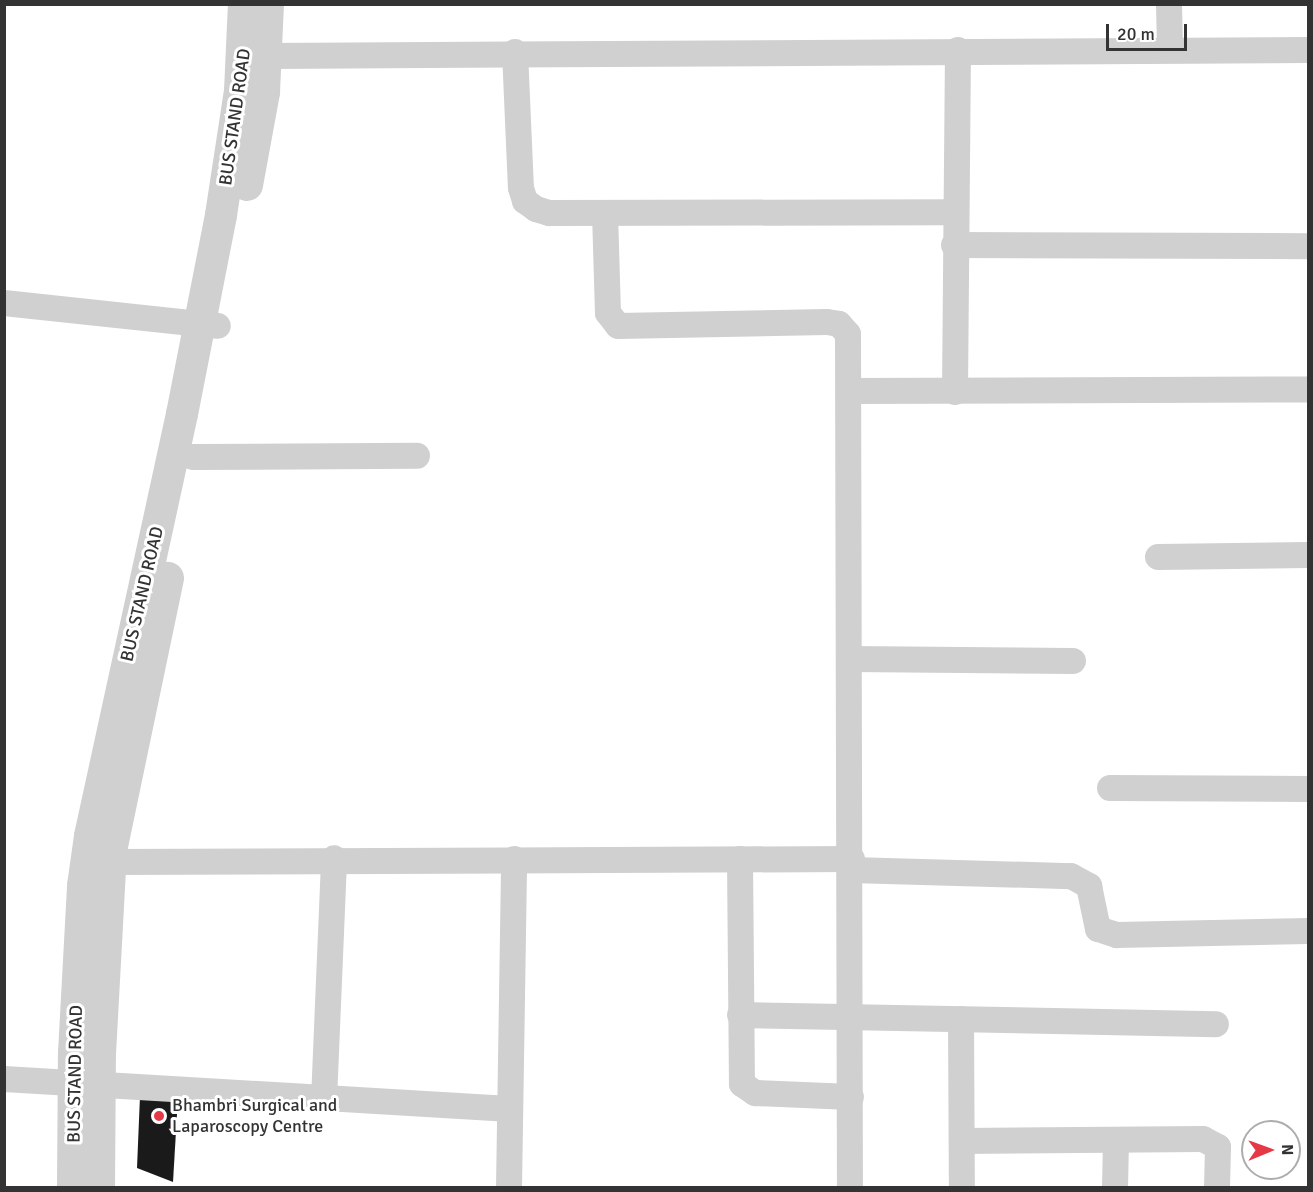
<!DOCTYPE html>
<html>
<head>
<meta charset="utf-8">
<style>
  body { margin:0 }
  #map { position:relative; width:1313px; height:1192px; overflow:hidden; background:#fff; font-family:Signika,sans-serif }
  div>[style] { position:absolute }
  .building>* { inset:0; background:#1a1a1a }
  .minor>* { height:26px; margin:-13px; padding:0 13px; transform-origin:13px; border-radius:13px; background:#d0d0d0 }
  .tertiary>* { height:32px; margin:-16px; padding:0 16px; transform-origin:16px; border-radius:16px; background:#d0d0d0 }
  .dots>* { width:16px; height:16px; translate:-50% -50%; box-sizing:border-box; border:3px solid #fff; border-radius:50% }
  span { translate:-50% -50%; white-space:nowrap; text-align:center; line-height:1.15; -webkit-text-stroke:6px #fff; paint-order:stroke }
  .street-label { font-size:18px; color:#333 }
  .poi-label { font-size:18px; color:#333 }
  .left { translate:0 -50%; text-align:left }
  .frame { position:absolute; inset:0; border:6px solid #333; pointer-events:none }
  .north { position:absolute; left:1241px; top:1120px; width:60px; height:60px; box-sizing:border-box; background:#fff; border:2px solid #adadad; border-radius:50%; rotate:89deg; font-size:16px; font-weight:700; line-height:24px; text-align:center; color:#333 }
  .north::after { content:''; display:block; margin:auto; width:21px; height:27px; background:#e63946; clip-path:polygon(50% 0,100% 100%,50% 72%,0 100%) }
  .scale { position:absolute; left:1106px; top:24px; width:81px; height:27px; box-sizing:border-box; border:3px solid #333; border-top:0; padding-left:8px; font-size:18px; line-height:21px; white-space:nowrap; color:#333; -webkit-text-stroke:4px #fff; paint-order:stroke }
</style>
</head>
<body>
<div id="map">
  <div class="building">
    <i style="clip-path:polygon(140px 1096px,178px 1097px,173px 1182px,137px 1168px)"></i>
  </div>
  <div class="minor">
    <i style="left:1169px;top:4px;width:45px;rotate:88.7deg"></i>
    <i style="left:515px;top:52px;width:136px;rotate:87.5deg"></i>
    <i style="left:521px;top:188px;width:14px;rotate:73deg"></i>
    <i style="left:525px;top:201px;width:14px;rotate:36deg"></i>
    <i style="left:536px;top:209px;width:14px;rotate:17deg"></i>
    <i style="left:549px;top:213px;width:405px;rotate:-0.1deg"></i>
    <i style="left:268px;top:56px;width:1040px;rotate:-0.33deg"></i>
    <i style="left:605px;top:213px;width:100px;rotate:88.3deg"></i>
    <i style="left:608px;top:313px;width:16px;rotate:52deg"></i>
    <i style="left:618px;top:326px;width:209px;rotate:-1.1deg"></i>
    <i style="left:827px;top:322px;width:12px;rotate:9deg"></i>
    <i style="left:839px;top:324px;width:13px;rotate:48deg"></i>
    <i style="left:848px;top:334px;width:854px;rotate:89.87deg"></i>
    <i style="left:954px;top:245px;width:354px;rotate:0.2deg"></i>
    <i style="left:4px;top:303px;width:215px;rotate:6.1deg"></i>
    <i style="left:849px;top:391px;width:459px;rotate:-0.2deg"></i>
    <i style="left:955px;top:392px;width:342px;rotate:-89.5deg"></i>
    <i style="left:193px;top:457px;width:224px;rotate:-0.3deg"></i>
    <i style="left:1158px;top:557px;width:150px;rotate:-0.8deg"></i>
    <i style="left:850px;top:659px;width:223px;rotate:0.5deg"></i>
    <i style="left:1110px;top:788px;width:198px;rotate:0.3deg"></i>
    <i style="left:740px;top:859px;width:225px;rotate:89.5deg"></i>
    <i style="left:742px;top:1084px;width:16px;rotate:35deg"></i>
    <i style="left:755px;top:1093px;width:96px;rotate:2.4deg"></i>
    <i style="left:110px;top:862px;width:742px;rotate:-0.23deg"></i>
    <i style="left:851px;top:870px;width:220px;rotate:1.6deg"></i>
    <i style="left:1071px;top:876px;width:21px;rotate:29deg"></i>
    <i style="left:1089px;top:886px;width:44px;rotate:78.2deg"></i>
    <i style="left:1098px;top:929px;width:20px;rotate:18deg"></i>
    <i style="left:1117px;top:935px;width:191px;rotate:-1.2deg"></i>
    <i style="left:740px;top:1015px;width:476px;rotate:1.1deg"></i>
    <i style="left:961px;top:1019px;width:169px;rotate:89.7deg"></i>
    <i style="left:4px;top:1079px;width:507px;rotate:3.39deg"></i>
    <i style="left:324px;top:1100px;width:242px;rotate:-87.6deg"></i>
    <i style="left:962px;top:1141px;width:241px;rotate:-0.5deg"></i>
    <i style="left:1203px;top:1139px;width:17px;rotate:28deg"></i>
    <i style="left:1218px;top:1147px;width:41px;rotate:91.4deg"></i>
    <i style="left:509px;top:1188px;width:329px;rotate:-89.1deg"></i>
    <i style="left:1115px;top:1188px;width:48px;rotate:-88.8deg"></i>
  </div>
  <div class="tertiary">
    <i style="left:247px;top:185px;width:95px;rotate:-79.6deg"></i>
    <i style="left:264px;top:92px;width:88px;rotate:-87.4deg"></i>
    <i style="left:73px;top:1188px;width:135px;rotate:-89.6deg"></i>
    <i style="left:74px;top:1053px;width:167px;rotate:-86.9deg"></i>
    <i style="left:83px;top:886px;width:50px;rotate:-82deg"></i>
    <i style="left:90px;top:836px;width:432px;rotate:-77.7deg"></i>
    <i style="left:182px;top:414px;width:203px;rotate:-78.9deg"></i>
    <i style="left:221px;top:215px;width:125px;rotate:-81.3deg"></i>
    <i style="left:240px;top:91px;width:87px;rotate:-87.4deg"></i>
    <i style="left:99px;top:1188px;width:134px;rotate:-89.6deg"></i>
    <i style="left:100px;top:1054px;width:203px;rotate:-86.9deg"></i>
    <i style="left:111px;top:851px;width:279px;rotate:-78.2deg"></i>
  </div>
  <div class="dots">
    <i style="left:159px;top:1116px;background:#e63946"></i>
  </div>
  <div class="street-label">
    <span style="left:235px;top:117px;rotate:-82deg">BUS STAND ROAD</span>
    <span style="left:142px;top:594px;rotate:-77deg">BUS STAND ROAD</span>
    <span style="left:75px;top:1074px;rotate:-89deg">BUS STAND ROAD</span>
  </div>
  <div class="poi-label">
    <span class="left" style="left:172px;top:1116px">Bhambri Surgical and<br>Laparoscopy Centre</span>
  </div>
  <div class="frame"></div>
  <div class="north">N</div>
  <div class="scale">20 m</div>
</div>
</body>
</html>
